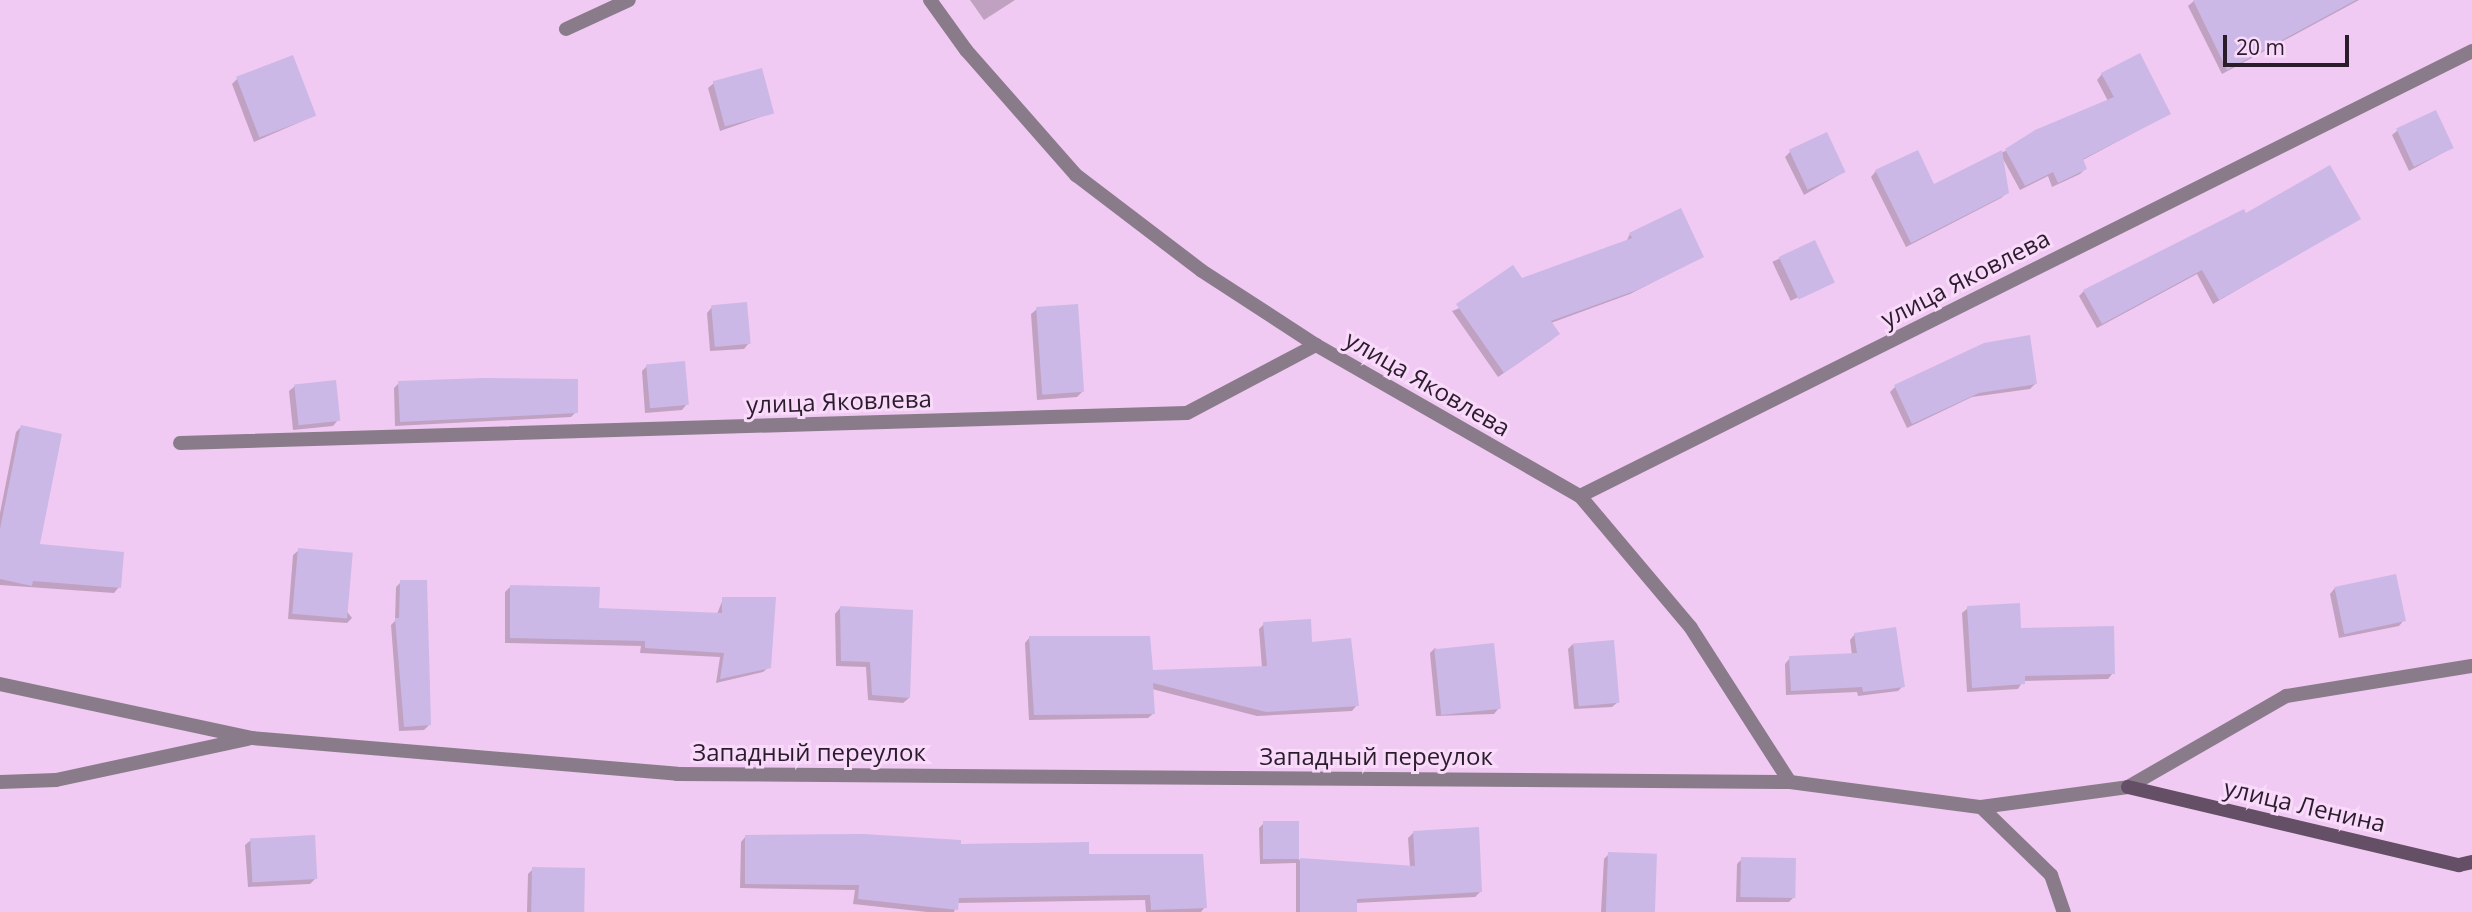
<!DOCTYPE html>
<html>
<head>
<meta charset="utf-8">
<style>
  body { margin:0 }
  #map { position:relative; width:2472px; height:912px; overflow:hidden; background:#f0caf2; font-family:"Open Sans",sans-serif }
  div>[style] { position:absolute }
  .shadow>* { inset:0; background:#0003; transform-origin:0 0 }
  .building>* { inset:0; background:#cbb8e6; transform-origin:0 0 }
  .street>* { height:14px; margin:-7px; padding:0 7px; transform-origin:7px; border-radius:7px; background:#8a7b8b }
  .secondary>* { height:14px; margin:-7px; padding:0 7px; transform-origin:7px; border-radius:7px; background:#654f66 }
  span { translate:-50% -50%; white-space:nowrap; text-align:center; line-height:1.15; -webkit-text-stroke:6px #f9dafb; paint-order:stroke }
  .street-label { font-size:24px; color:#2a1c2b }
  .scale { position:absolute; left:2223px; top:35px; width:126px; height:32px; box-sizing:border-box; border:4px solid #2a1c2b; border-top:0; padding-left:9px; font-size:21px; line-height:24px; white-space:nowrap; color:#2a1c2b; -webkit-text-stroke:5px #f9dafb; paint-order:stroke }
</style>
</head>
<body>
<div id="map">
  <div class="shadow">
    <i style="clip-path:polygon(970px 0,1015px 0,984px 20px)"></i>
    <i style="clip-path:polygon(2359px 0,2222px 74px,2188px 6px,2195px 0)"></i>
    <i style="clip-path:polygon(2102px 74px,2169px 114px,2081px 161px,2085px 169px,2080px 174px,2052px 187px,2048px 176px,2020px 190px,2002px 157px,2007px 193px,2001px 198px,1906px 247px,1871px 177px,1876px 171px,1933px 186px,2108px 101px,2097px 80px)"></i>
    <i style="clip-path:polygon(237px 79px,314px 116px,254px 142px,232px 84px)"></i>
    <i style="clip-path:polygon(714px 83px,772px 113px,720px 131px,708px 88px)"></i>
    <i style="clip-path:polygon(2398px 130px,2452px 148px,2409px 171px,2392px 135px)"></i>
    <i style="clip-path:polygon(1790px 152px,1844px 172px,1804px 195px,1785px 157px)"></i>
    <i style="clip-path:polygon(2245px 215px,2359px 219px,2213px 304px,2197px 274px,2097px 328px,2079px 296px,2084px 291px)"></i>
    <i style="clip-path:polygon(1630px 234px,1702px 257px,1630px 294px,1551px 323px,1553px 339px,1498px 377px,1452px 311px,1626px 242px)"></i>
    <i style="left:1815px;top:242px;width:43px;height:47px;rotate:65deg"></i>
    <i style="clip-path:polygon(712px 307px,749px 343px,744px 349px,710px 351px,707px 313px)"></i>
    <i style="clip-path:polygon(1037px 309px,1082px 392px,1077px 397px,1037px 400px,1031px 314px)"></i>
    <i style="clip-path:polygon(647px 366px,687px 404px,682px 410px,645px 413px,642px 371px)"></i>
    <i style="clip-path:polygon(399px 383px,576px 412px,571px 417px,395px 426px,394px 388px)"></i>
    <i style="clip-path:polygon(2036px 383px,2030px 389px,1972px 397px,1907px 428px,1890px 392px,1895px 387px)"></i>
    <i style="clip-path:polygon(295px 386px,338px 420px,333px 426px,293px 430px,289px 391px)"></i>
    <i style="clip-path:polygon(21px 427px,38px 546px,119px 587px,114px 593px,0 585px,0 513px,16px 432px)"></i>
    <i style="clip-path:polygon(299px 550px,352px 618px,347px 623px,288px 619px,293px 555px)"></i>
    <i style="clip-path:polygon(401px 582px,429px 725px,424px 730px,399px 731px,391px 625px,395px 621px,396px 587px)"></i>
    <i style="clip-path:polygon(510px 587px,598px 609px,717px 614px,723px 599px,769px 667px,763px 672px,716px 683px,720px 657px,640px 653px,641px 646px,505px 643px,505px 592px)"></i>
    <i style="clip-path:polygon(2335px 588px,2404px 620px,2399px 626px,2339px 638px,2330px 594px)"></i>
    <i style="clip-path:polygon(840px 608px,909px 698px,903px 703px,868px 700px,866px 667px,836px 666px,835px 614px)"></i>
    <i style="clip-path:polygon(1968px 608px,2020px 629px,2113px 673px,2108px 679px,2023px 681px,2018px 689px,1967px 692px,1962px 613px)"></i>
    <i style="clip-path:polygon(1264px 624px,1311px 644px,1357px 705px,1352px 711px,1257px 716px,1152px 689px,1154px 713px,1148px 718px,1029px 720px,1025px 643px,1030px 637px,1151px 672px,1262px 668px,1259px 629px)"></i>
    <i style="clip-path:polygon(1855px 634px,1903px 686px,1898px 691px,1858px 696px,1857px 692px,1786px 695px,1785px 664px,1790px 658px,1852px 655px,1850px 640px)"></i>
    <i style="clip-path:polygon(1573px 644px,1618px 702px,1612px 707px,1574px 709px,1568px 649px)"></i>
    <i style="clip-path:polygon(1435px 648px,1499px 708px,1494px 714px,1436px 716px,1430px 653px)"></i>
    <i style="clip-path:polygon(1264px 823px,1298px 823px,1299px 860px,1410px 867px,1408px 838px,1413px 833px,1481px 891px,1475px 897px,1355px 903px,1355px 912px,1296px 912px,1296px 863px,1260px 864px,1259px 828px)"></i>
    <i style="clip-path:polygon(746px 836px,1087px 855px,1205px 907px,1201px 912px,1146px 912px,1145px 900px,957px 903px,954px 912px,927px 912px,853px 904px,855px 890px,740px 888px,741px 842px)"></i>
    <i style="clip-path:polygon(251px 840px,315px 879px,310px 884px,248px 887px,245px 845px)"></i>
    <i style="clip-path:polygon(1609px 854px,1653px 912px,1601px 912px,1604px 859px)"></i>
    <i style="clip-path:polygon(1742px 859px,1794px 897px,1789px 902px,1736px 902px,1737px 864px)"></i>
    <i style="clip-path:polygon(533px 869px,583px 912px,527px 912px,528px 874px)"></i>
  </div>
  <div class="building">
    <i style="clip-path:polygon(2193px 0,2356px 0,2227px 70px)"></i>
    <i style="clip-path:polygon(2140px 53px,2171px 114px,2083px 159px,2087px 169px,2058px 183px,2053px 172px,2025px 186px,2005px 149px,2035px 130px,2114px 97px,2101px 73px)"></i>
    <i style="left:293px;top:55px;width:65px;height:61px;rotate:69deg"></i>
    <i style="left:762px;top:68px;width:47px;height:51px;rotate:75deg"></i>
    <i style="left:2436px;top:110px;width:42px;height:44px;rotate:65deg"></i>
    <i style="left:1827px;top:132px;width:44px;height:42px;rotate:65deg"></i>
    <i style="clip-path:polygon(1918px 150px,1934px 184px,2002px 150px,2009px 193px,1911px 243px,1875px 170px)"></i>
    <i style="clip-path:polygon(2330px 165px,2361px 219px,2219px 300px,2202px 270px,2102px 324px,2083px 290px,2244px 209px,2246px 213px)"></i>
    <i style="clip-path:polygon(1681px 208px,1704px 257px,1637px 290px,1551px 321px,1560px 334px,1504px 373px,1456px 304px,1513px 265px,1522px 278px,1632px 238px,1629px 233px)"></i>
    <i style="left:1815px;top:240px;width:47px;height:40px;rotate:65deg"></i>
    <i style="left:747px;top:302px;width:42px;height:36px;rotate:85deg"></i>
    <i style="left:1078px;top:304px;width:88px;height:42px;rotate:86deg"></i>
    <i style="clip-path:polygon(2030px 335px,2037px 384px,1979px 393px,1912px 424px,1894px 385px,1984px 343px)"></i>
    <i style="left:685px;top:361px;width:44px;height:39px;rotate:85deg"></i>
    <i style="clip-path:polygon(484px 378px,578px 379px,578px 413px,400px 422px,398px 381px)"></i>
    <i style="left:336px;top:380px;width:41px;height:42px;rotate:84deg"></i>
    <i style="clip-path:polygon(21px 425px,62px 434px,40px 544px,124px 552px,121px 588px,33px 581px,32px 586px,0 579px,0 529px)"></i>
    <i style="left:298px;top:548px;width:55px;height:66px;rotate:5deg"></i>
    <i style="left:2396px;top:574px;width:48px;height:63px;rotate:78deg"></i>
    <i style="clip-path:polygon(400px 580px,427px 580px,431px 725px,404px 727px,395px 618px,399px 618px)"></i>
    <i style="clip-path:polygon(510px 585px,600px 587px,599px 608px,722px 613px,722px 597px,776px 597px,771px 668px,720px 679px,724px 653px,645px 648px,645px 641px,510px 638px)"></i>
    <i style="clip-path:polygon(2020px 603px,2021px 628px,2114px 626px,2115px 674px,2025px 676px,2025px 684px,1972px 688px,1967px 606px)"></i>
    <i style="clip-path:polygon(840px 606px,913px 610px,910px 698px,872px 695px,870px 662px,841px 661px)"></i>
    <i style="clip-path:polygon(1311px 619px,1312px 642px,1351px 638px,1359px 706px,1266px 712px,1153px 683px,1155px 714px,1034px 715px,1029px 636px,1150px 636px,1153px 670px,1267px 666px,1263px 622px)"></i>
    <i style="clip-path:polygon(1896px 627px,1905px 687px,1863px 692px,1862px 687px,1791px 691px,1789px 656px,1857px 653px,1854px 633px)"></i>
    <i style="left:1614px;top:640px;width:63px;height:41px;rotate:85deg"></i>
    <i style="left:1494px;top:643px;width:66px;height:60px;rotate:84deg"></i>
    <i style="left:1263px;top:821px;width:36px;height:38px"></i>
    <i style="clip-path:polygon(1479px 827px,1482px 892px,1357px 899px,1357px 912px,1300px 912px,1300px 858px,1415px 866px,1413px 831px)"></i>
    <i style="clip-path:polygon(863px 834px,961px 840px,961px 844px,1089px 842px,1089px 854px,1203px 854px,1207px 908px,1151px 910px,1150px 895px,959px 898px,958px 910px,858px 899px,859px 885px,745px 884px,745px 835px)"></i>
    <i style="left:315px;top:835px;width:44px;height:65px;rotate:87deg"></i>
    <i style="left:1608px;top:852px;width:49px;height:60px;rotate:2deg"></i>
    <i style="left:1741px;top:857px;width:55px;height:40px;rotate:1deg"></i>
    <i style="left:532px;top:867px;width:53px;height:45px;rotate:1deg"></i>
  </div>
  <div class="street">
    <i style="left:930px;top:0;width:62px;rotate:54.2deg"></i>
    <i style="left:966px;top:50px;width:167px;rotate:48.7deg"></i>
    <i style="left:1076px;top:175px;width:158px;rotate:37.3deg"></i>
    <i style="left:1202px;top:271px;width:136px;rotate:33deg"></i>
    <i style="left:566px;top:29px;width:69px;rotate:-24.7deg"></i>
    <i style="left:180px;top:443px;width:1007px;rotate:-1.71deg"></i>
    <i style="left:1187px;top:413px;width:146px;rotate:-27.8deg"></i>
    <i style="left:1316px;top:345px;width:304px;rotate:29.8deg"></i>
    <i style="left:1580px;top:496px;width:997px;rotate:-26.51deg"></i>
    <i style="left:1580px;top:496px;width:172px;rotate:49.9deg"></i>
    <i style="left:1691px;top:628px;width:183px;rotate:57.3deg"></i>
    <i style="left:0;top:684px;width:258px;rotate:12.1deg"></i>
    <i style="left:252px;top:738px;width:427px;rotate:4.8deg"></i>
    <i style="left:677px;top:774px;width:1113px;rotate:0.41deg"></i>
    <i style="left:1790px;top:782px;width:193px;rotate:7.5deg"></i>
    <i style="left:1981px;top:807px;width:148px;rotate:-7.7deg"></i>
    <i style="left:2128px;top:787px;width:182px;rotate:-29.9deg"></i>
    <i style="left:2286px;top:696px;width:188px;rotate:-9.2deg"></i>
    <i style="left:0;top:782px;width:56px;rotate:-2deg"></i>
    <i style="left:56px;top:780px;width:196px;rotate:-12.1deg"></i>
    <i style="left:1981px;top:807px;width:98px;rotate:44.2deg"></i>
    <i style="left:2051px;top:875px;width:39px;rotate:71deg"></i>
  </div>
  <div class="secondary">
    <i style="left:2128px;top:787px;width:340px;rotate:13.3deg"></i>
    <i style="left:2459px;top:865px;width:13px;rotate:-13deg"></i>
  </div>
  <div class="street-label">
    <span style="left:1965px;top:278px;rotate:-27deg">улица Яковлева</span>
    <span style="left:1428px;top:383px;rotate:30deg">улица Яковлева</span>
    <span style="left:839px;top:401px;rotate:-2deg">улица Яковлева</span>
    <span style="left:809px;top:752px">Западный переулок</span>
    <span style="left:1376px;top:756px">Западный переулок</span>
    <span style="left:2305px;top:805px;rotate:13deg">улица Ленина</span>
  </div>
  <div class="scale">20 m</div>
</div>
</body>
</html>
